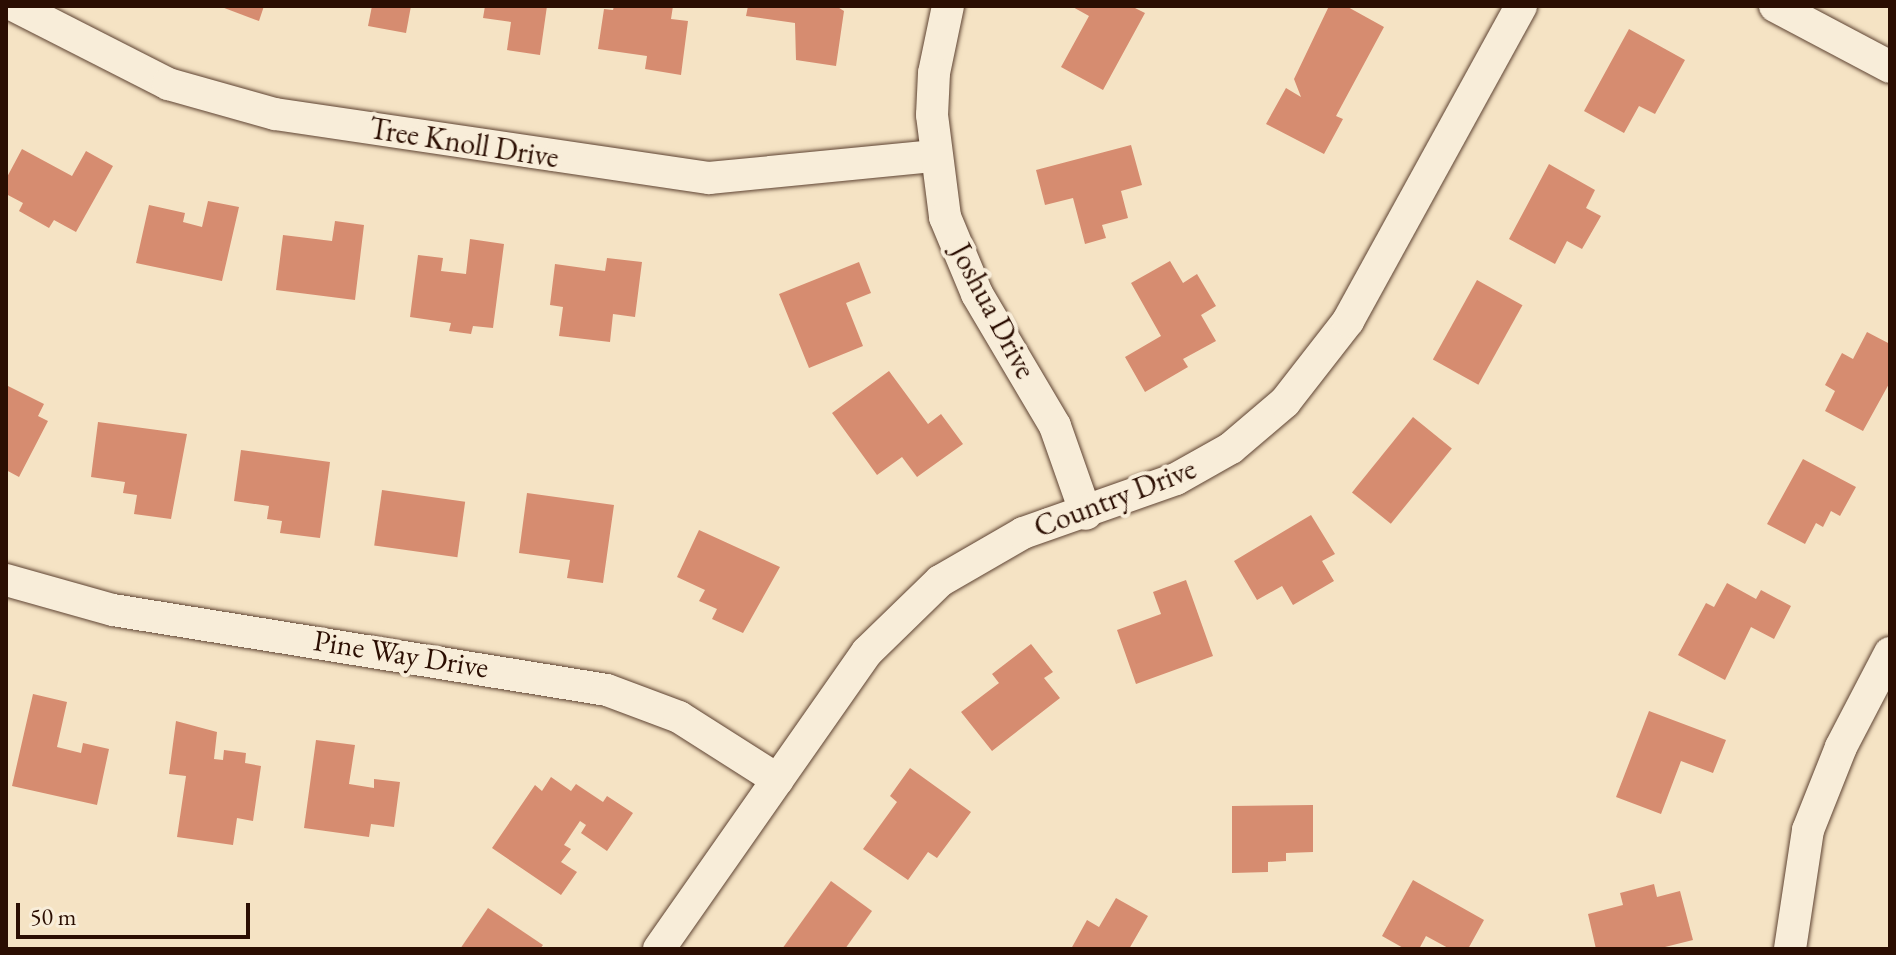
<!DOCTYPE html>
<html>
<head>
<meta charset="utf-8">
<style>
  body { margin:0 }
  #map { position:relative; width:1896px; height:955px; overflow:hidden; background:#f5e3c4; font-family:"EB Garamond",serif }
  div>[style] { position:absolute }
  .building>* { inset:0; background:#d68c70; transform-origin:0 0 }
  .roads { filter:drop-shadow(0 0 2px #5e4332) drop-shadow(0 0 2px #5e4332) }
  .minor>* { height:32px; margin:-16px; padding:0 16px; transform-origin:16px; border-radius:16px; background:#f8edd9 }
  span { translate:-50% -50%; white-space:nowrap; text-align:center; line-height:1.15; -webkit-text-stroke:8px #f8edd9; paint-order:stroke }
  .street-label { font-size:30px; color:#2b0e02 }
  .frame { position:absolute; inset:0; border:8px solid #2b0e02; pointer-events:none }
  .scale { position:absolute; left:16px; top:903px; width:234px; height:36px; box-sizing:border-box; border:4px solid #2b0e02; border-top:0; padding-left:10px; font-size:24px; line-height:28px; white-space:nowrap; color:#2b0e02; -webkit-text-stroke:6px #f8edd9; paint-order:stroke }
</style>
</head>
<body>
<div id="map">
  <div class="building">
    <i style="clip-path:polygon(219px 6px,264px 6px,259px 21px)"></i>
    <i style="clip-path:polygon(372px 6px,411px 6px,406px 33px,368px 26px)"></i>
    <i style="clip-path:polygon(485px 6px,547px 6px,540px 55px,507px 50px,511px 22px,483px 18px)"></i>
    <i style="clip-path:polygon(614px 6px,673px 6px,671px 19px,688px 21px,681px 75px,645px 69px,647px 56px,598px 49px,604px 9px,613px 10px)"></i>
    <i style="clip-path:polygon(748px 6px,836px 6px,844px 11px,836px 66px,796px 60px,795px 23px,746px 16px)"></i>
    <i style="clip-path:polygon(1071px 6px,1131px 6px,1145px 13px,1103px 90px,1061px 67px,1089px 16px)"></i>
    <i style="clip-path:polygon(1329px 6px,1346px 6px,1384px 27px,1336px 116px,1343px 119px,1324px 154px,1266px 124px,1286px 88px,1301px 97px,1294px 79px)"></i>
    <i style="clip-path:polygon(1629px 29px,1685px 60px,1655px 114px,1639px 106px,1624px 133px,1584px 111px)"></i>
    <i style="clip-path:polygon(1131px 145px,1142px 185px,1121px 191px,1128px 218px,1102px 225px,1106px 238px,1085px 244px,1073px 198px,1045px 205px,1036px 170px)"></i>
    <i style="clip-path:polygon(22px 149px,72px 176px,86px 151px,113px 166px,76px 232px,54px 220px,49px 228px,19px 211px,23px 203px,6px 194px,6px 179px)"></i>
    <i style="clip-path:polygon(1549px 164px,1595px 190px,1586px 208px,1601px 216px,1582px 249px,1567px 241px,1555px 264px,1509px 239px)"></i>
    <i style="clip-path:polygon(208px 201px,239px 207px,222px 281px,136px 263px,149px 205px,185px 213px,183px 222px,202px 227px)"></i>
    <i style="clip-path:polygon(335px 221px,364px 225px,355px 300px,276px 290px,283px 235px,332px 241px)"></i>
    <i style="clip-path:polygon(470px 239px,504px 244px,493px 328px,473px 326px,471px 334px,449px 331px,451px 323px,410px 317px,418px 255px,443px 258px,441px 271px,466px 274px)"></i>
    <i style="clip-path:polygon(607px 258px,642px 262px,635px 317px,613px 314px,610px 342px,559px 336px,563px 307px,550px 305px,555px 264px,605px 271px)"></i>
    <i style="clip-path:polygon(1170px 261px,1183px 283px,1197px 274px,1216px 306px,1201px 315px,1216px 341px,1183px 359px,1188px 367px,1145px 392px,1125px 357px,1161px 336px,1131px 283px)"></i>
    <i style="clip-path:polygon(859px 262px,871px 293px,846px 303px,863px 346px,809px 368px,779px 294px)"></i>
    <i style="left:1477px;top:280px;width:52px;height:91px;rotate:29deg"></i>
    <i style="clip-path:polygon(1867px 332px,1890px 344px,1890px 382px,1863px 431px,1825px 411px,1835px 391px,1825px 385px,1842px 353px,1853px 359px)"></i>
    <i style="clip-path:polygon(889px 371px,928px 424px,941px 414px,963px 444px,917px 477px,902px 457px,877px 475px,832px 413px)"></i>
    <i style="clip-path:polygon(6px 385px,44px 404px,38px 416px,48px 421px,19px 477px,6px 470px)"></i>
    <i style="left:1413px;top:417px;width:50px;height:97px;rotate:39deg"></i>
    <i style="clip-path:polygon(98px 422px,187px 434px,171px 519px,134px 514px,137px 495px,123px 493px,125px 482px,91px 477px)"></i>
    <i style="clip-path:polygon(241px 450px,330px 462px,320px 538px,280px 533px,282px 521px,267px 519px,269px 506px,234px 501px)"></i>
    <i style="clip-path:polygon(1803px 459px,1856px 487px,1840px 516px,1831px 511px,1823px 527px,1816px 523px,1805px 544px,1767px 524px)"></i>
    <i style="left:382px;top:490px;width:84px;height:56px;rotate:8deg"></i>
    <i style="clip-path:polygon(527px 493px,614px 505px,603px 583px,567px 578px,570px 560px,519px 553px)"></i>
    <i style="clip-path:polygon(1311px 515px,1335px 554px,1322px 561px,1334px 581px,1293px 605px,1282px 586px,1257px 600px,1234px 561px)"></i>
    <i style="clip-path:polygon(699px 530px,780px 567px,743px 633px,712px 619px,717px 609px,699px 601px,705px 590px,677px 577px)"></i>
    <i style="clip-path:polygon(1186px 580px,1213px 656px,1136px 684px,1117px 630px,1161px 614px,1153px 592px)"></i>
    <i style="clip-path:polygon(1727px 583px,1756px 599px,1761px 590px,1791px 606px,1774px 639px,1751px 627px,1725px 680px,1678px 655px,1706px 603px,1714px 607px)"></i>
    <i style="clip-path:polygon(1031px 644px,1053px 672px,1044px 678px,1060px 698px,992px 751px,961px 712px,999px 683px,992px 674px)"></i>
    <i style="clip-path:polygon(33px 694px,67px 702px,57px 747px,81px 753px,83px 743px,109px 749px,97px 805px,12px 786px)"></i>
    <i style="clip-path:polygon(1649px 711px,1726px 740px,1713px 773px,1681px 761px,1661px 814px,1616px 797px)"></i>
    <i style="clip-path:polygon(176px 721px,217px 732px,214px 759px,223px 760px,224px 750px,246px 753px,245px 763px,261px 766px,253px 821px,237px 818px,233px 845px,177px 837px,186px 776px,169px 774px)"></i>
    <i style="clip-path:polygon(316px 740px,355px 745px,349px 784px,374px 788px,374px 779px,400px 782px,394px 827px,371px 824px,369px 837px,304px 828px)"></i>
    <i style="clip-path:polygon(910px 768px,971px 812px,937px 858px,928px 852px,908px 880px,863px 849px,897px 802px,890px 796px)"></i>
    <i style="clip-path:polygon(551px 777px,571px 791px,576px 784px,603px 802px,607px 796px,633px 813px,607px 851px,581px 833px,586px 825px,580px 821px,564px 845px,571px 849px,561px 862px,577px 872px,561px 895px,492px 848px,535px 785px,542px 791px)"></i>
    <i style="clip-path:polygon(1313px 805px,1313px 852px,1286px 853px,1286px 861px,1268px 862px,1268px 872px,1232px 873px,1232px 806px)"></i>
    <i style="clip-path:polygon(1413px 880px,1484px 920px,1468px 949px,1450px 949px,1426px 936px,1419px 949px,1405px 949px,1382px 936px)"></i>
    <i style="clip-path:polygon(831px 881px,872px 911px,845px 949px,782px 949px)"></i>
    <i style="clip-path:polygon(1654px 884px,1657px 897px,1680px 891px,1693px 940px,1657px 949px,1596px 949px,1588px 914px,1623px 905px,1620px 893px)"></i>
    <i style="clip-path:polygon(1116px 898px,1148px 916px,1129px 949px,1071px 949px,1087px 920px,1099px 927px)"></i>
    <i style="clip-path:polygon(488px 908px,543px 945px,540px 949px,460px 949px)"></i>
  </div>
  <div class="roads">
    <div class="minor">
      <i style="left:15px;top:6px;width:172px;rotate:27deg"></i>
      <i style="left:168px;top:84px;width:111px;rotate:15.7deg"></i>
      <i style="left:275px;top:114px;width:439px;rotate:8.4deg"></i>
      <i style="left:709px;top:178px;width:227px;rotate:-5.6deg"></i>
      <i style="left:948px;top:6px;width:68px;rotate:101.8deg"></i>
      <i style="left:934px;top:73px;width:42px;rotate:92.7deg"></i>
      <i style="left:932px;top:115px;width:103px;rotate:82.7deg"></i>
      <i style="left:945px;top:217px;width:83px;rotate:67.4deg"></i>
      <i style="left:977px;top:294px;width:153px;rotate:59.4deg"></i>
      <i style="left:1055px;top:426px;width:93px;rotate:70.6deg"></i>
      <i style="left:1775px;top:6px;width:130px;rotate:27.9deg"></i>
      <i style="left:6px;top:580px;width:111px;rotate:15.7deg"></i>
      <i style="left:113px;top:610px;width:500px;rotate:9.2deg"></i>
      <i style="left:607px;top:690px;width:77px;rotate:20.6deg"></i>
      <i style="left:679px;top:717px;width:117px;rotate:32.5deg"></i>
      <i style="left:659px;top:949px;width:363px;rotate:-55deg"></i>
      <i style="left:867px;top:652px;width:102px;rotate:-44.2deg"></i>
      <i style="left:940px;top:581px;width:96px;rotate:-30deg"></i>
      <i style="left:1023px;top:533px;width:162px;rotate:-19.4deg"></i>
      <i style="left:1176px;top:479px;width:63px;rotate:-29.4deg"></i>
      <i style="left:1231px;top:448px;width:71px;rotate:-40.4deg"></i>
      <i style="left:1285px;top:402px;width:103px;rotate:-52.1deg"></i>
      <i style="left:1348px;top:321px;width:359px;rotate:-61.2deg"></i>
      <i style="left:1790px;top:949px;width:120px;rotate:-81.4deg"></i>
      <i style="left:1808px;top:830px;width:89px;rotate:-68.3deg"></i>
      <i style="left:1841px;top:747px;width:106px;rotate:-62.5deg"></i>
    </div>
  </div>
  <div class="street-label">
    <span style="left:464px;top:143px;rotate:9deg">Tree Knoll Drive</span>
    <span style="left:993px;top:311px;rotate:62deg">Joshua Drive</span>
    <span style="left:1115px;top:498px;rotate:-21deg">Country Drive</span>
    <span style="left:401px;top:654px;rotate:9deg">Pine Way Drive</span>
  </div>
  <div class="frame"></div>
  <div class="scale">50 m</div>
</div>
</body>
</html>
